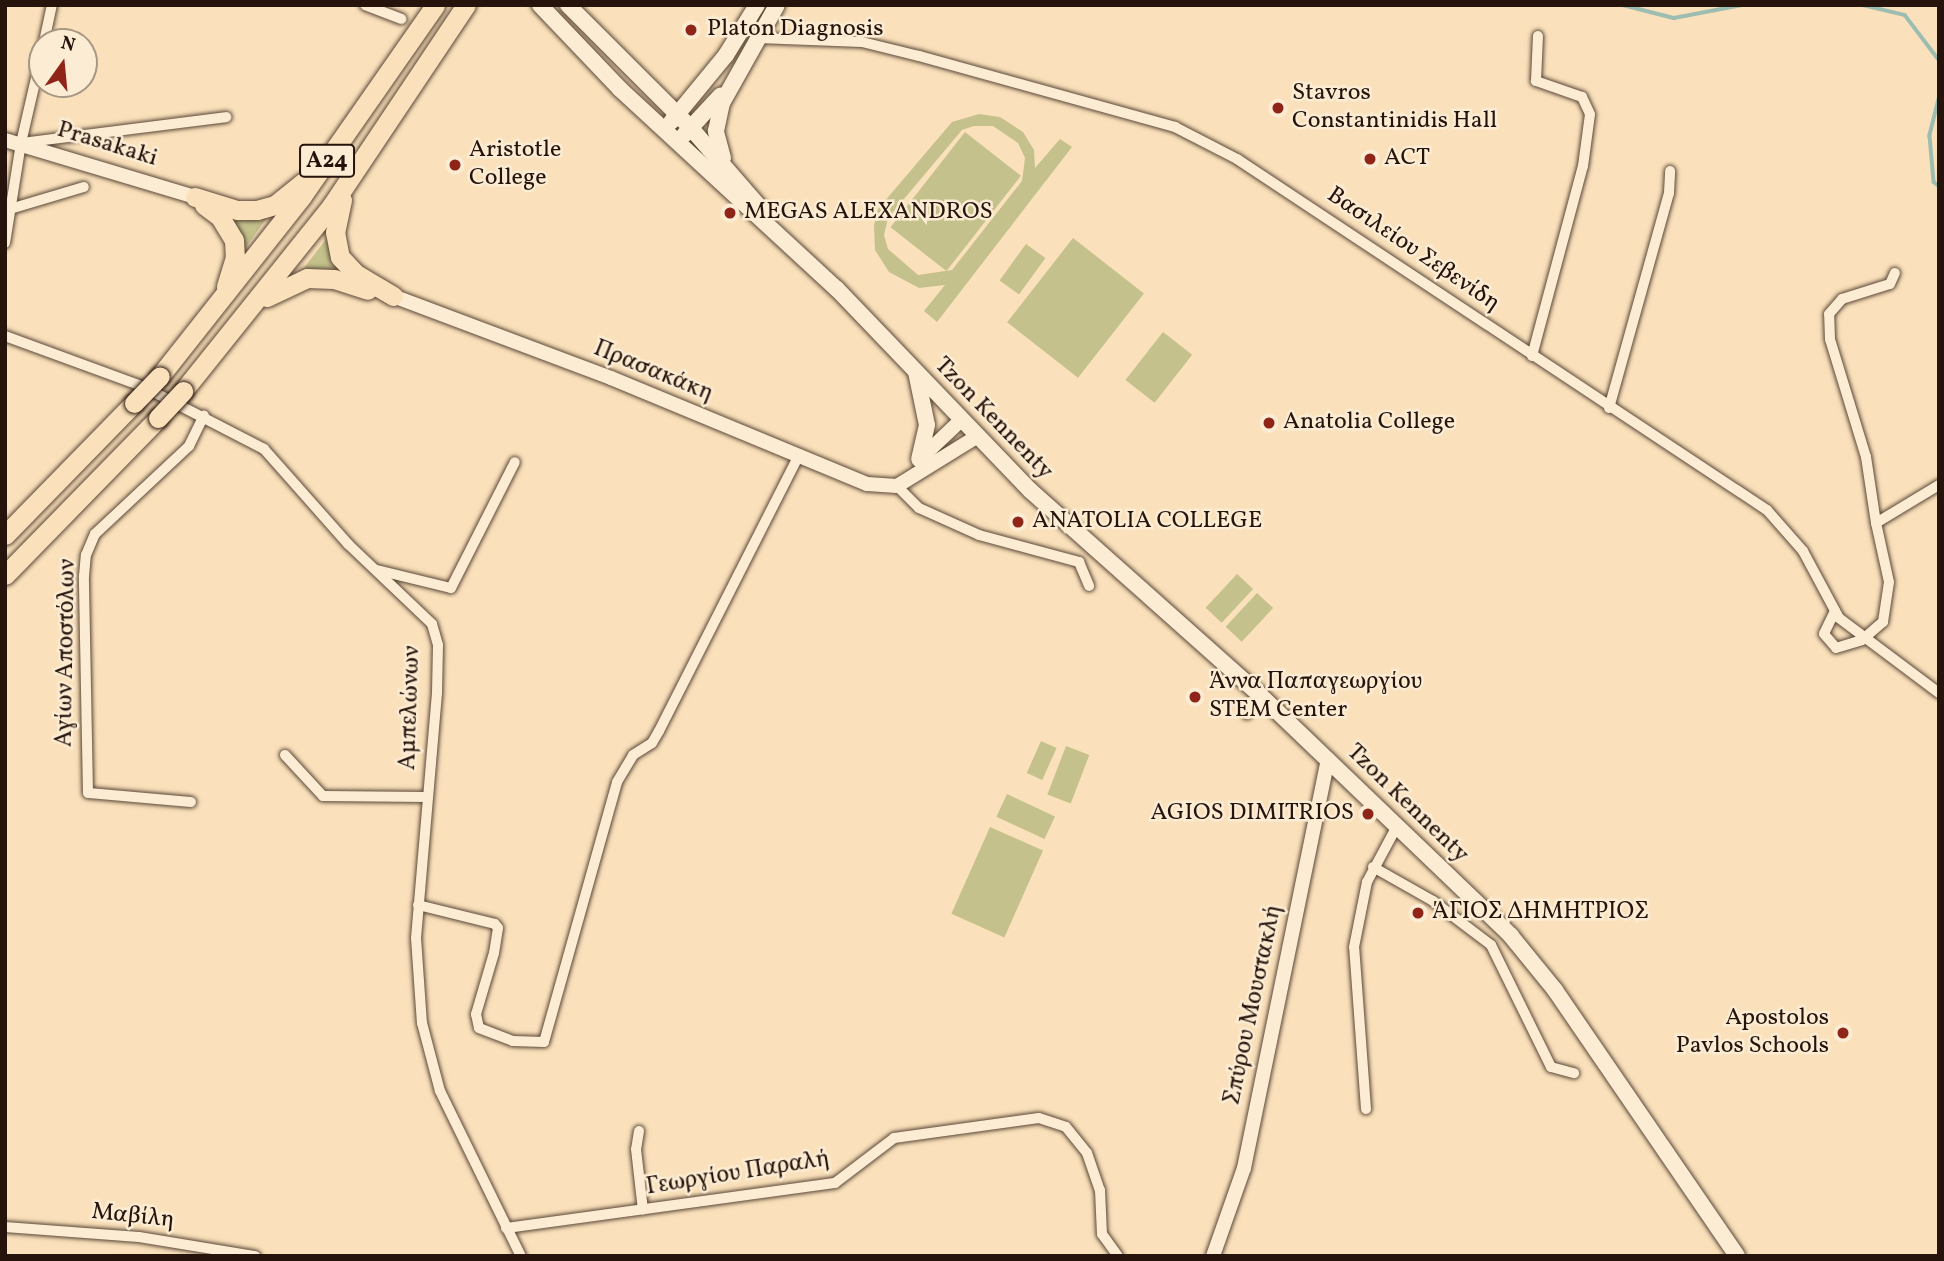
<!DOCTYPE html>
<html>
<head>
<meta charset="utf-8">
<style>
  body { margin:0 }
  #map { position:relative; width:1944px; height:1261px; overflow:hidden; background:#fae1bb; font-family:Vollkorn,serif }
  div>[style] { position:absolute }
  .green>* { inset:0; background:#c4c18c; transform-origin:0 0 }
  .stream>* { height:3.5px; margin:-1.75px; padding:0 1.75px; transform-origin:1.75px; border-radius:1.75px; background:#9ebdb1 }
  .roads { filter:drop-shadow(0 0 2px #5b4738) drop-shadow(0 0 2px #5b4738) }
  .minor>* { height:10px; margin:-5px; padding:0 5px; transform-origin:5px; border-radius:5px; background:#fcecd3 }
  .tertiary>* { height:14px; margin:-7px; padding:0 7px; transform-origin:7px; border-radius:7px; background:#fcecd3 }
  .secondary>* { height:16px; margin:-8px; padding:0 8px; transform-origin:8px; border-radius:8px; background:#fcecd3 }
  .trunk>* { height:19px; margin:-9.5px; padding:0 9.5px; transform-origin:9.5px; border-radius:9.5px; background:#fae1bb }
  .bridges { filter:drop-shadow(0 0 2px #26140c) drop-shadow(0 0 2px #26140c) }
  .trunk-bridge>* { height:19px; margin:-9.5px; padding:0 9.5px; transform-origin:9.5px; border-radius:9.5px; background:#fae1bb }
  .dots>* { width:19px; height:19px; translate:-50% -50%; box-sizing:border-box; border:4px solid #fcecd3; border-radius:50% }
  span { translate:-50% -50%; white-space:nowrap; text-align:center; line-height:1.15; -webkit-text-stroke:5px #fcecd3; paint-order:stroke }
  .shield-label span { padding:2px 5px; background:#fcecd3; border:2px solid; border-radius:5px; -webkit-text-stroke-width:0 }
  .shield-label { font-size:23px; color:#26140c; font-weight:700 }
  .poi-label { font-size:24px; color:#26140c }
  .left { translate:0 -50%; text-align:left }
  .right { translate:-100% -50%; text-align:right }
  .street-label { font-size:24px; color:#26140c }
  .frame { position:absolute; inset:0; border:7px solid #26140c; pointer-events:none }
  .north { position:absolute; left:28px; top:28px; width:70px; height:70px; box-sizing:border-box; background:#fcecd3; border:2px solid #a69683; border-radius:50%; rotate:15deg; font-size:19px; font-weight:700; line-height:28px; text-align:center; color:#26140c }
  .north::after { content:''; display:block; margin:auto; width:24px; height:32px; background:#8f2418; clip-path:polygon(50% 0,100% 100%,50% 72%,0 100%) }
</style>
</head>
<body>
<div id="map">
  <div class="green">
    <i style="clip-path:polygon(evenodd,979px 114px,1000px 117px,1023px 132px,1034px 150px,1035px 168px,1060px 139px,1072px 147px,937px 322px,924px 311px,945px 285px,919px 288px,889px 272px,875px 250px,874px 225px,878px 209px,952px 122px,979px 114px,974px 126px,993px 126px,1018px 143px,1025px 158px,1022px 181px,952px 270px,918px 275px,888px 249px,884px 235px,888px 218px,962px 130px,974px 126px)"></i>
    <i style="left:965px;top:132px;width:71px;height:121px;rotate:38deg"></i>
    <i style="clip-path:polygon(226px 214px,269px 215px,243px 251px)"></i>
    <i style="clip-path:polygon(327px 238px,345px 273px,300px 273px)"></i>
    <i style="left:1073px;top:238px;width:90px;height:107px;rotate:38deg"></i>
    <i style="left:1026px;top:244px;width:24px;height:45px;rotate:36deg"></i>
    <i style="left:1163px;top:332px;width:37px;height:61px;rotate:38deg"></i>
    <i style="left:1237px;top:574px;width:22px;height:46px;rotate:43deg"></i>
    <i style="left:1257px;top:593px;width:22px;height:46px;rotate:43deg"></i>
    <i style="left:1041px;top:741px;width:17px;height:35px;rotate:24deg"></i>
    <i style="left:1066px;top:746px;width:25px;height:52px;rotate:21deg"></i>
    <i style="left:1007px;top:794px;width:53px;height:25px;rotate:25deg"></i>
    <i style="left:990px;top:827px;width:58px;height:95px;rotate:24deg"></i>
  </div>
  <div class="stream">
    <i style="left:1623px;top:5px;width:53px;rotate:14.3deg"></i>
    <i style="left:1674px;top:18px;width:69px;rotate:-10.8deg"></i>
    <i style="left:1863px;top:5px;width:43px;rotate:13.4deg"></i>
    <i style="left:1905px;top:15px;width:56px;rotate:52.9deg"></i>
    <i style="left:1939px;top:99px;width:38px;rotate:104deg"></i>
    <i style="left:1930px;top:136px;width:46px;rotate:85deg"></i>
    <i style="left:1934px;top:182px;width:6px;rotate:39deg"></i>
  </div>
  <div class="roads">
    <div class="minor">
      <i style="left:365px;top:5px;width:39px;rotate:21deg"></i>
      <i style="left:758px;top:38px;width:104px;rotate:2.2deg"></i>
      <i style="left:862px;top:42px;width:59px;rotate:13.8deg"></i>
      <i style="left:919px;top:56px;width:266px;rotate:15.5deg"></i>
      <i style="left:1175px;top:127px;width:70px;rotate:27.3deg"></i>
      <i style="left:1237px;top:159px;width:636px;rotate:33.52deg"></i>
      <i style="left:1767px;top:510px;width:55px;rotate:48.7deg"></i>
      <i style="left:1803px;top:551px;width:76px;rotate:61.8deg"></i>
      <i style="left:1839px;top:618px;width:125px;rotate:36.9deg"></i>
      <i style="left:44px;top:42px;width:38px;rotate:-78deg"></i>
      <i style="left:21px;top:143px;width:207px;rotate:-7.2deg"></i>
      <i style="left:10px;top:209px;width:77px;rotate:-16.6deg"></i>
      <i style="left:5px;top:243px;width:101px;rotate:-80.9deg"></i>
      <i style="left:21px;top:143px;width:93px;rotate:-77deg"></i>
      <i style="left:5px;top:336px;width:148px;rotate:20.1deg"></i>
      <i style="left:144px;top:387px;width:135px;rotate:27.3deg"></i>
      <i style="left:264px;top:449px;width:127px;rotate:48.5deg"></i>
      <i style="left:348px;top:544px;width:116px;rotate:43.6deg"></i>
      <i style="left:432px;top:624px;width:22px;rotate:74deg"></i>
      <i style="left:438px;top:645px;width:48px;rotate:91.2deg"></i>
      <i style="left:437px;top:693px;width:246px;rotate:94.9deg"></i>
      <i style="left:416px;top:938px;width:85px;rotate:86deg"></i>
      <i style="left:422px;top:1023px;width:70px;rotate:75.2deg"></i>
      <i style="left:440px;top:1091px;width:184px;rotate:63.9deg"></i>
      <i style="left:1532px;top:356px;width:197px;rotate:-75deg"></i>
      <i style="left:1583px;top:166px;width:52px;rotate:-82.3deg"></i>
      <i style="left:1590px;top:114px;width:19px;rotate:-115deg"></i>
      <i style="left:1582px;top:97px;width:49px;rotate:-160.8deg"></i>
      <i style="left:1536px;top:81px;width:45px;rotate:-87.5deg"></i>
      <i style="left:1609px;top:408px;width:223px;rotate:-74.4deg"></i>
      <i style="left:1669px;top:193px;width:22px;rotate:-87deg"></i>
      <i style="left:897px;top:486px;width:31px;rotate:45deg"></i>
      <i style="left:919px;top:508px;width:66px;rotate:24.2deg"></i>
      <i style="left:979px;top:535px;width:104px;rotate:15.1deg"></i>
      <i style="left:1079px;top:562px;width:26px;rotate:67deg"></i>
      <i style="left:1876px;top:523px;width:67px;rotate:-98.6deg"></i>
      <i style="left:1866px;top:457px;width:123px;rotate:-107deg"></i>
      <i style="left:1830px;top:339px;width:25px;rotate:-92deg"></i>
      <i style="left:1829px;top:314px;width:20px;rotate:-49deg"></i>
      <i style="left:1842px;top:299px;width:50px;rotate:-17.4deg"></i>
      <i style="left:1890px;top:284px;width:12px;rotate:-66deg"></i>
      <i style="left:377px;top:570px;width:76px;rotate:13.7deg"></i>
      <i style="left:451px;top:588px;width:141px;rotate:-63.1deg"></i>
      <i style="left:1835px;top:611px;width:25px;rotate:116deg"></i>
      <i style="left:1824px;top:634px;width:18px;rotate:49deg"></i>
      <i style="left:1836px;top:648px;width:27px;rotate:-17deg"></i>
      <i style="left:1862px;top:640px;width:28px;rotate:-41deg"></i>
      <i style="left:1883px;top:622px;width:40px;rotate:-81.5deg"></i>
      <i style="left:1889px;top:582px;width:60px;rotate:-102.4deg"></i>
      <i style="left:1876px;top:523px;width:74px;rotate:-31.1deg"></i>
      <i style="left:1247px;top:714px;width:23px;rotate:-59deg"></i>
      <i style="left:285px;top:755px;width:56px;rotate:47.2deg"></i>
      <i style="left:323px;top:796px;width:104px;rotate:0.6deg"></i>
      <i style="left:191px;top:802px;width:103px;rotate:-175deg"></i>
      <i style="left:88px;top:793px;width:217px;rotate:-91.1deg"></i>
      <i style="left:84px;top:576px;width:21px;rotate:-85deg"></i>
      <i style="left:86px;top:555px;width:23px;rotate:-67deg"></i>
      <i style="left:95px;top:534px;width:129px;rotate:-43.1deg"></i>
      <i style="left:189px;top:446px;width:34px;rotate:-64deg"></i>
      <i style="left:1373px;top:867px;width:69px;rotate:29.5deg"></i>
      <i style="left:1433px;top:901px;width:73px;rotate:37.2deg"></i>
      <i style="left:1491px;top:945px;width:136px;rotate:63.8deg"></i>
      <i style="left:1551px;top:1067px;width:24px;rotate:15deg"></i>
      <i style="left:418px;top:905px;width:79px;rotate:13.9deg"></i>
      <i style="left:495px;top:924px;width:5px;rotate:53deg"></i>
      <i style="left:498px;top:928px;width:25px;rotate:99deg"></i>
      <i style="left:494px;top:953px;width:64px;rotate:106.4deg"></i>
      <i style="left:476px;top:1014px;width:14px;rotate:78deg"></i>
      <i style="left:479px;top:1028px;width:36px;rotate:21deg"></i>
      <i style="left:513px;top:1041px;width:31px;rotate:2deg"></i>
      <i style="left:544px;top:1042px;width:270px;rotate:-74.3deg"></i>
      <i style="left:617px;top:782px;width:31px;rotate:-59deg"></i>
      <i style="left:633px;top:755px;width:22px;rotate:-32deg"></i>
      <i style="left:652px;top:743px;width:14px;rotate:-60deg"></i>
      <i style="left:659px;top:731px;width:307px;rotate:-63.1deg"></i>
      <i style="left:1366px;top:1109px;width:162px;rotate:-94.2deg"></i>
      <i style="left:1354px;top:947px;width:66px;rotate:-78.7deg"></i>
      <i style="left:1367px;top:882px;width:64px;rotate:-61.8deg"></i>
      <i style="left:639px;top:1131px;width:18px;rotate:99deg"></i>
      <i style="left:636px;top:1149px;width:61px;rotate:83.5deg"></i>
      <i style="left:5px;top:1227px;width:134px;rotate:4.3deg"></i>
      <i style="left:139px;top:1237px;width:118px;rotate:9.3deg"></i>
      <i style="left:506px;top:1228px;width:332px;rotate:-7.8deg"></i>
      <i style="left:835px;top:1183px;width:74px;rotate:-37.3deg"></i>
      <i style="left:894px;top:1138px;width:146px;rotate:-7.9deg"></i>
      <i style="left:1039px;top:1118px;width:28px;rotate:18deg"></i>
      <i style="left:1066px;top:1127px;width:33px;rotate:51deg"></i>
      <i style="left:1087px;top:1153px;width:39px;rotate:71deg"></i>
      <i style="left:1100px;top:1190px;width:44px;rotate:87.4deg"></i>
      <i style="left:1102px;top:1234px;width:27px;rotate:54deg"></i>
    </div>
    <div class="tertiary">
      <i style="left:5px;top:140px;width:198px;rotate:16.7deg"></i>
      <i style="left:393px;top:296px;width:233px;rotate:20.6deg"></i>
      <i style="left:611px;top:378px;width:277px;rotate:22.5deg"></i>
      <i style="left:867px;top:484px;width:30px;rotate:4deg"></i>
      <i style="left:897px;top:486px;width:95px;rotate:-31.7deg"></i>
      <i style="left:919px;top:460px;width:59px;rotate:-43.6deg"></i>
      <i style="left:1213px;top:1256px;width:93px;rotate:-70.6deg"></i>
      <i style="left:1244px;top:1168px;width:417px;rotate:-78.4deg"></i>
    </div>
    <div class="secondary">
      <i style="left:540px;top:5px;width:116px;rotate:46.4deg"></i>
      <i style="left:620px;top:89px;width:294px;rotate:42.7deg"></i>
      <i style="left:836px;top:288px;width:281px;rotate:46.2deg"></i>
      <i style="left:1031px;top:491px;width:305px;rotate:41.7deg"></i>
      <i style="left:1259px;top:694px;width:349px;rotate:43.8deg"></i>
      <i style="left:1511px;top:936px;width:70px;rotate:50.8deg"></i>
      <i style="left:1555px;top:990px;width:322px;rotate:55.6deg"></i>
      <i style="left:568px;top:5px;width:173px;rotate:45deg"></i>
      <i style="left:690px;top:127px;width:113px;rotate:49deg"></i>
      <i style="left:671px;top:122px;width:87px;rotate:-50.6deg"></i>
      <i style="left:726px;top:55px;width:59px;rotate:-58.2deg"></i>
      <i style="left:684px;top:135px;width:54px;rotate:-47.2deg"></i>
      <i style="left:723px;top:158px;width:28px;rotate:-105deg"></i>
      <i style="left:716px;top:131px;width:29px;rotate:-78deg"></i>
      <i style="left:722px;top:103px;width:112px;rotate:-60.7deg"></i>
      <i style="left:916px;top:372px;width:54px;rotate:78.3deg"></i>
      <i style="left:927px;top:425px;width:35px;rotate:103deg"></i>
    </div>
    <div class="trunk">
      <i style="left:195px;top:197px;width:44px;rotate:17.2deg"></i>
      <i style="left:237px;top:210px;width:20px"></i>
      <i style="left:257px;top:210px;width:19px;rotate:-16deg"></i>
      <i style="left:275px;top:205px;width:36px;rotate:-39deg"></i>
      <i style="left:342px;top:200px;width:33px;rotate:102deg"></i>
      <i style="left:335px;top:232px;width:25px;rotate:79deg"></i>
      <i style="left:340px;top:257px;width:23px;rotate:47deg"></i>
      <i style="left:356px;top:274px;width:43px;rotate:30.7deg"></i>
      <i style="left:204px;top:205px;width:20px;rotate:37deg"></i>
      <i style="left:220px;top:217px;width:27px;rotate:59deg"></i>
      <i style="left:234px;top:240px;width:17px;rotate:87deg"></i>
      <i style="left:235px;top:257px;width:31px;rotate:107deg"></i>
      <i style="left:267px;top:297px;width:44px;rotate:-25.4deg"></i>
      <i style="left:307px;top:278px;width:27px;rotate:2deg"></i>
      <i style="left:334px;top:279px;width:35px;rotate:18deg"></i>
      <i style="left:160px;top:376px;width:229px;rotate:-51.7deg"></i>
      <i style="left:302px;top:196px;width:233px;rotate:-55.1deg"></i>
      <i style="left:183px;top:391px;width:238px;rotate:-51.3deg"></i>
      <i style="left:332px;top:205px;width:241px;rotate:-56.2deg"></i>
      <i style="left:5px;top:535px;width:185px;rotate:-45.7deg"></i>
      <i style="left:5px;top:575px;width:219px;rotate:-45.7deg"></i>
    </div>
  </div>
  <div class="bridges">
    <div class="trunk-bridge">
      <i style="left:134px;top:403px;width:37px;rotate:-46deg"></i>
      <i style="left:158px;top:418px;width:37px;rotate:-47deg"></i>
    </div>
  </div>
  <div class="dots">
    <i style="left:691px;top:30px;background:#8f2418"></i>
    <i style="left:1278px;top:108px;background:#8f2418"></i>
    <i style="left:1370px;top:159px;background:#8f2418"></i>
    <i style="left:455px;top:165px;background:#8f2418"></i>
    <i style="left:730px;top:213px;background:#8f2418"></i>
    <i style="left:1269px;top:423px;background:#8f2418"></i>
    <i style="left:1018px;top:522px;background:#8f2418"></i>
    <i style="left:1195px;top:697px;background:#8f2418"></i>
    <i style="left:1368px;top:814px;background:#8f2418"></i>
    <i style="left:1418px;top:913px;background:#8f2418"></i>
    <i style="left:1843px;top:1033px;background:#8f2418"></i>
  </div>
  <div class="shield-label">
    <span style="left:327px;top:161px">Α24</span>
  </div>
  <div class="poi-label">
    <span class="left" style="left:707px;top:30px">Platon Diagnosis</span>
    <span class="left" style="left:1292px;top:108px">Stavros<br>Constantinidis Hall</span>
    <span class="left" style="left:469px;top:165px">Aristotle<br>College</span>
    <span class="left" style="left:1384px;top:159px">ACT</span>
    <span class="left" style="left:744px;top:213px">MEGAS ALEXANDROS</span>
    <span class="left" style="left:1283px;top:423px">Anatolia College</span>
    <span class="left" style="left:1032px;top:522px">ANATOLIA COLLEGE</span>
    <span class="left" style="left:1209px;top:697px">Άννα Παπαγεωργίου<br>STEM Center</span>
    <span class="right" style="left:1354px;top:814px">AGIOS DIMITRIOS</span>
    <span class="left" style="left:1432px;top:913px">ΆΓΙΟΣ ΔΗΜΗΤΡΙΟΣ</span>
    <span class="right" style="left:1829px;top:1033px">Apostolos<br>Pavlos Schools</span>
  </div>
  <div class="street-label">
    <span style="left:107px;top:145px;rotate:17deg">Prasakaki</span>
    <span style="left:1413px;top:250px;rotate:34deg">Βασιλείου Σεβενίδη</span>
    <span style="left:653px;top:372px;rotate:22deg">Πρασακάκη</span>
    <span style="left:993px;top:419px;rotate:46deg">Tzon Kennenty</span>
    <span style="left:67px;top:653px;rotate:-89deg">Αγίων Αποστόλων</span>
    <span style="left:411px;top:708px;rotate:-88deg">Αμπελώνων</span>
    <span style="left:1407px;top:804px;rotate:44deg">Tzon Kennenty</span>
    <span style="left:1254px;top:1005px;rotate:-78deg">Σπύρου Μουστακλή</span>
    <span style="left:738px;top:1174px;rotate:-9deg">Γεωργίου Παραλή</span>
    <span style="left:133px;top:1217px;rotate:6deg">Μαβίλη</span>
  </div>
  <div class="frame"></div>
  <div class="north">N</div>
</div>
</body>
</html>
